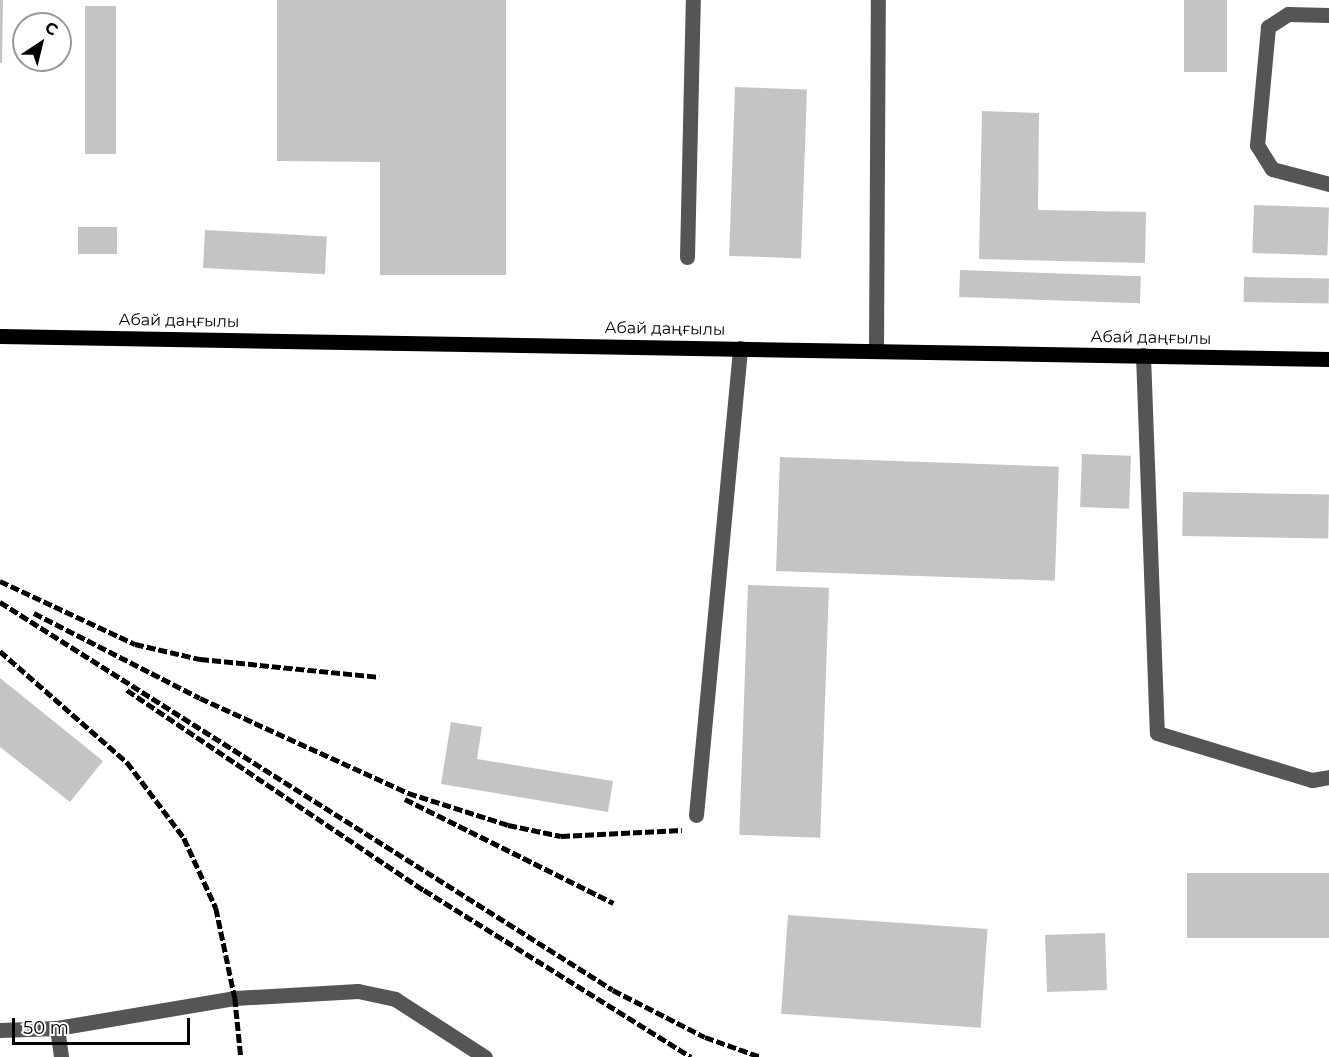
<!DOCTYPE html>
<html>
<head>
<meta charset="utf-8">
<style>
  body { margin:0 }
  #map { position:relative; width:1329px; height:1057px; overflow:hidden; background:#fff; font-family:Montserrat,sans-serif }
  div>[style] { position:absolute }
  .building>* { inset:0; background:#c4c4c4; transform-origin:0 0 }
  .minor>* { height:15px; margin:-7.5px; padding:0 7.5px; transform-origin:7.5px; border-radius:7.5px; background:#555 }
  .major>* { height:15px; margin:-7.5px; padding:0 7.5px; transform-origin:7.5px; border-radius:7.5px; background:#000 }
  .rail>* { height:4.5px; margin-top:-2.25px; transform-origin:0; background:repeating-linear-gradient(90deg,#000 0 9px,transparent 0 12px) }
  span { translate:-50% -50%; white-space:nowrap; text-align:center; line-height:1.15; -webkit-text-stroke:4.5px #fff; paint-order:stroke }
  .street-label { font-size:16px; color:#000 }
  .north { position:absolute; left:12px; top:12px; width:60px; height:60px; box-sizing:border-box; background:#fff; border:2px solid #999; border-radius:50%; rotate:35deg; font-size:16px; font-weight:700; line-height:24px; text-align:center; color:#000 }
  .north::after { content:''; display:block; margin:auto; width:21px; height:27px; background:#000; clip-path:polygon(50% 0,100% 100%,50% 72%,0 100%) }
  .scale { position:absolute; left:12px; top:1018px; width:178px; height:27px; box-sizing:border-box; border:3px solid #000; border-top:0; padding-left:8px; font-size:18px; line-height:21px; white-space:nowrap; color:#000; -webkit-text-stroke:4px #fff; paint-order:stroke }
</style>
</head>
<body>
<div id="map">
  <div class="building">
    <i style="clip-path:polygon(0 0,3px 0,2px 63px,0 63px)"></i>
    <i style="clip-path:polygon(277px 0,506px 0,506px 275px,380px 275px,380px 162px,277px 161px)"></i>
    <i style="left:1184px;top:0;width:43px;height:72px"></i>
    <i style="left:116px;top:6px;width:148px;height:31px;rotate:90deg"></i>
    <i style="left:735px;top:87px;width:72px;height:169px;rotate:2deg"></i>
    <i style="clip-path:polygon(982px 111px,1039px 113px,1038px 210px,1146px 212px,1145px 263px,979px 259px)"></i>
    <i style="left:1254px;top:205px;width:75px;height:48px;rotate:2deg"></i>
    <i style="left:78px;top:227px;width:39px;height:27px"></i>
    <i style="left:205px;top:230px;width:122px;height:38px;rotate:3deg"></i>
    <i style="left:960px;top:270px;width:181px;height:27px;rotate:2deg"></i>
    <i style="left:1244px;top:277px;width:85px;height:25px;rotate:1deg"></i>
    <i style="left:1082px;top:454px;width:49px;height:53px;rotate:2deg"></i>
    <i style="left:780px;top:457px;width:279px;height:114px;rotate:2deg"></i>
    <i style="left:1183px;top:492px;width:146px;height:44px;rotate:1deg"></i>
    <i style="left:748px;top:585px;width:81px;height:250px;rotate:2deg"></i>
    <i style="clip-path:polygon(0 678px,103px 761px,70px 802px,0 747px)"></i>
    <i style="clip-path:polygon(451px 722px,482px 727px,477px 759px,613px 781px,608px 812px,441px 784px)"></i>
    <i style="left:1187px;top:873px;width:142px;height:65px"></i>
    <i style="left:788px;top:915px;width:200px;height:99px;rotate:4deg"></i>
    <i style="left:1105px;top:933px;width:57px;height:60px;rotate:88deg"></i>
  </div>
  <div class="minor">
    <i style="left:1329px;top:15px;width:41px;rotate:-178.6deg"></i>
    <i style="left:1288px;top:14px;width:24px;rotate:147deg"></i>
    <i style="left:1268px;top:27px;width:119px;rotate:95.3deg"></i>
    <i style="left:1257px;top:145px;width:28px;rotate:58deg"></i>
    <i style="left:1272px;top:169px;width:59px;rotate:14.7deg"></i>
    <i style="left:687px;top:257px;width:257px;rotate:-88.7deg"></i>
    <i style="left:876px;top:350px;width:350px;rotate:-89.7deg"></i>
    <i style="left:1143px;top:355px;width:378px;rotate:87.9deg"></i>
    <i style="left:1157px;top:733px;width:162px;rotate:16.9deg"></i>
    <i style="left:1312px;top:780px;width:17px;rotate:-10deg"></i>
    <i style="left:696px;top:815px;width:469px;rotate:-84.6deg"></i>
    <i style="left:57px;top:1028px;width:181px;rotate:-9.6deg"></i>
    <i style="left:235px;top:998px;width:123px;rotate:-3.3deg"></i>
    <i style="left:358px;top:991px;width:38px;rotate:12deg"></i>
    <i style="left:395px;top:999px;width:107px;rotate:32.8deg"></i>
    <i style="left:0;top:1030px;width:57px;rotate:-2deg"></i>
    <i style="left:57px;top:1028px;width:29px;rotate:82deg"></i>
  </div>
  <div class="major">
    <i style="left:0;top:336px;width:1329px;rotate:0.99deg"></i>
  </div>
  <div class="rail">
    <i style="left:0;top:581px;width:149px;rotate:25deg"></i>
    <i style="left:135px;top:644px;width:67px;rotate:13deg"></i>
    <i style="left:200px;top:659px;width:180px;rotate:5.7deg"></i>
    <i style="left:0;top:602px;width:725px;rotate:32.33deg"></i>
    <i style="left:613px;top:990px;width:103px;rotate:27.1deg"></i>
    <i style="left:705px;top:1037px;width:59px;rotate:19.7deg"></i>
    <i style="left:34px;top:613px;width:186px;rotate:27.1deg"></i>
    <i style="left:200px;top:698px;width:229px;rotate:24.5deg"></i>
    <i style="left:408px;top:793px;width:105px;rotate:17.7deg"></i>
    <i style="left:508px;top:825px;width:54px;rotate:11.7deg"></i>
    <i style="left:561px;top:836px;width:121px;rotate:-2.8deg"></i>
    <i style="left:0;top:651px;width:169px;rotate:41.2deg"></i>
    <i style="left:127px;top:762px;width:95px;rotate:53.1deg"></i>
    <i style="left:184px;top:838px;width:77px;rotate:65.4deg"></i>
    <i style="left:216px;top:908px;width:92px;rotate:78.1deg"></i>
    <i style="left:235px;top:998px;width:59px;rotate:84.2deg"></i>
    <i style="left:127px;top:690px;width:358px;rotate:34deg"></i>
    <i style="left:424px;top:890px;width:315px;rotate:32deg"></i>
    <i style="left:405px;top:799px;width:233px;rotate:26.5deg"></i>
  </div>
  <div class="street-label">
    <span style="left:179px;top:321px;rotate:1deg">Абай даңғылы</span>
    <span style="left:665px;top:329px;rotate:1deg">Абай даңғылы</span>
    <span style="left:1151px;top:338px;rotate:1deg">Абай даңғылы</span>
  </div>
  <div class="north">С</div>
  <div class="scale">50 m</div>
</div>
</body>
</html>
